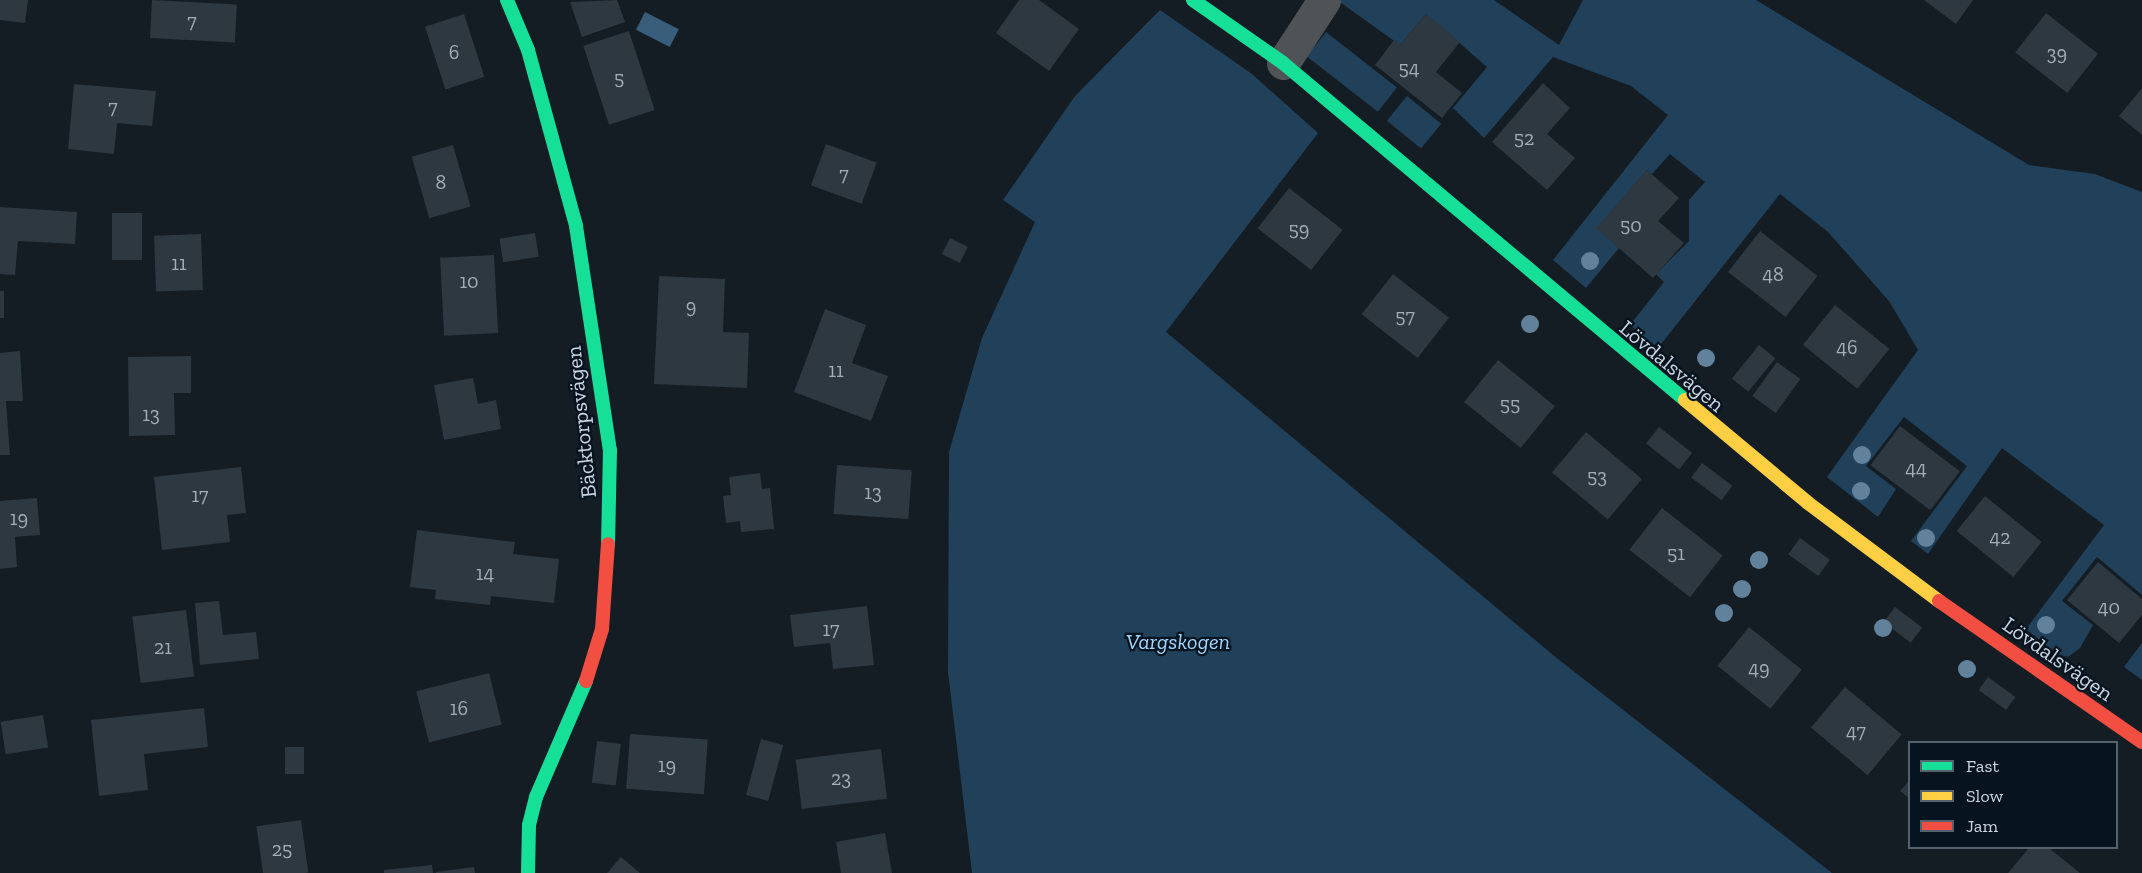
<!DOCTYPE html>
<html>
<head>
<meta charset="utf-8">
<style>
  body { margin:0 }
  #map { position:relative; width:2142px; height:873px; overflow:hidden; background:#141c24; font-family:"Zilla Slab",serif }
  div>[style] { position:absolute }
  .green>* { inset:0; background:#21415a; transform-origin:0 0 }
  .water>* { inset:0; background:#375d7a; transform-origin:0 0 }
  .building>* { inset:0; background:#2d3841; transform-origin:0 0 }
  .street>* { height:33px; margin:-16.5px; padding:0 16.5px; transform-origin:16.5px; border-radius:16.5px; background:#505355 }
  .fast>* { height:14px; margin:-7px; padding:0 7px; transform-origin:7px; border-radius:7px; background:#16e098 }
  .slow>* { height:14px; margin:-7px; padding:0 7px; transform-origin:7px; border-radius:7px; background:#ffcf43 }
  .jam>* { height:14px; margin:-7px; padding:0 7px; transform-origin:7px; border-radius:7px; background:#f24e42 }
  .trees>* { width:18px; height:18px; margin:-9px; border-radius:50%; background:#62829c }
  span { translate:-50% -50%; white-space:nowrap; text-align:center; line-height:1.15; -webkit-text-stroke:4.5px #061420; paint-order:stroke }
  .number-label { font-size:20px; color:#a4aeb7 }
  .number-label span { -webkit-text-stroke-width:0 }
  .street-label { font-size:22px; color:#cbd5de }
  .park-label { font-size:22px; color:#a2d5ff; font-style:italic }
  .legend { position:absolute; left:1908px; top:741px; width:210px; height:108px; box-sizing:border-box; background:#061420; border:2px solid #55616c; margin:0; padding:8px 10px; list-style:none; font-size:18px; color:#cbd5de }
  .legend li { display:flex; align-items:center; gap:12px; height:30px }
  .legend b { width:30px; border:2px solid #55616c }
</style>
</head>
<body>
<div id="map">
  <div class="green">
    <i style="clip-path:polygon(1337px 0,1494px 0,1559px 45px,1583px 0,1756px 0,2029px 165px,2095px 174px,2142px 192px,2142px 595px,2097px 557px,2062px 601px,2093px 625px,2080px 648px,2068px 657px,2057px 654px,2026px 629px,2104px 525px,2002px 448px,1928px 554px,1911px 541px,1967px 466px,1904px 417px,1866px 466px,1896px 489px,1878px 517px,1827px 477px,1918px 350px,1889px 301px,1828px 232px,1780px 194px,1658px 348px,1630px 325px,1664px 282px,1656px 274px,1689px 241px,1689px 200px,1705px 182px,1670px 154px,1652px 174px,1647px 170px,1597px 228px,1619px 248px,1586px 288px,1553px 260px,1668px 115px,1631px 86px,1553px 57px,1484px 138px,1453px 108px,1487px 67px,1426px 14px,1400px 45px)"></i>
    <i style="clip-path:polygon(1160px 10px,1252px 74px,1318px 133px,1166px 332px,1558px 659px,1832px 873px,972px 873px,948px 672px,949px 452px,982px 338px,1035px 222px,1003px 200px,1075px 96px)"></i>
    <i style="left:1326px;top:32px;width:90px;height:31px;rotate:38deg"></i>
    <i style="left:1407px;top:96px;width:44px;height:32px;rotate:39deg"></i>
    <i style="clip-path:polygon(2142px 643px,2142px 680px,2124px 667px)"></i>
  </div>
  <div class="water">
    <i style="left:645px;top:12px;width:38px;height:20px;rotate:27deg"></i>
  </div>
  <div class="building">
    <i style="clip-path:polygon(0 0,28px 0,25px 23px,0 20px)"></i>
    <i style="left:152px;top:0;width:85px;height:38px;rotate:3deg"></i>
    <i style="clip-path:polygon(617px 0,625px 22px,582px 37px,570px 2px)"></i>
    <i style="clip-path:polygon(1019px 0,1039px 0,1079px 29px,1049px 71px,996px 33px)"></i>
    <i style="clip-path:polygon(1924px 0,1973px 0,1956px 24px)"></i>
    <i style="left:2046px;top:13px;width:66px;height:50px;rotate:38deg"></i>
    <i style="left:464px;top:14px;width:66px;height:41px;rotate:72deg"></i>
    <i style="clip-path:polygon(1426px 14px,1460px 42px,1436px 72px,1462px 93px,1442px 118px,1375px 65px,1394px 40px,1400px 45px)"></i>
    <i style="left:629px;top:31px;width:83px;height:48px;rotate:72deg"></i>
    <i style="clip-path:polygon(1543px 83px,1570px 108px,1547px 134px,1575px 158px,1547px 190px,1492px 142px)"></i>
    <i style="clip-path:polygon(74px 84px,156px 91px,152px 126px,117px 123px,114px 154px,68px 149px)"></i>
    <i style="clip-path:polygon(2142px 88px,2142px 135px,2119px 116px)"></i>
    <i style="left:826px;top:144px;width:54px;height:44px;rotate:20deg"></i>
    <i style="left:453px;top:145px;width:64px;height:43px;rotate:74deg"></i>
    <i style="clip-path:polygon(1647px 170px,1679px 198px,1658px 221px,1684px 243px,1653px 278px,1596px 228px)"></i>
    <i style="left:1289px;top:188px;width:68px;height:51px;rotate:38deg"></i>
    <i style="clip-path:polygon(0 207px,77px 212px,75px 244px,18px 241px,15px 275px,0 274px)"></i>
    <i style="left:142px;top:213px;width:47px;height:30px;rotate:90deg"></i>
    <i style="left:1760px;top:231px;width:73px;height:52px;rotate:38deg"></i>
    <i style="left:535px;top:233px;width:24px;height:36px;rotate:81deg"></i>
    <i style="left:201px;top:234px;width:56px;height:47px;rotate:88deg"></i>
    <i style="left:950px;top:238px;width:20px;height:18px;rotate:27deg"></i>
    <i style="left:494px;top:255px;width:78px;height:54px;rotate:87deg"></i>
    <i style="left:1393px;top:274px;width:71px;height:51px;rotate:38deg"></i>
    <i style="clip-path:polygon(659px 276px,725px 279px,723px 332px,749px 333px,747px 388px,654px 384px)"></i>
    <i style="left:0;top:291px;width:4px;height:27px"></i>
    <i style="left:1835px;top:305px;width:70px;height:51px;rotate:39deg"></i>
    <i style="clip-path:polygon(825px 309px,866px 325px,852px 363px,888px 376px,871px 421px,794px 392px)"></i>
    <i style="left:1759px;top:345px;width:21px;height:43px;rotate:39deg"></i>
    <i style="clip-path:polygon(20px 351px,23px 401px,6px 401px,10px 455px,0 455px,0 353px)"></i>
    <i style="clip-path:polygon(191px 356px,191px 393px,174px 393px,175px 435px,129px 436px,128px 357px)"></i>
    <i style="left:1498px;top:360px;width:73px;height:54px;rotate:39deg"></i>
    <i style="left:1777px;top:362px;width:29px;height:42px;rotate:36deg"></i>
    <i style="clip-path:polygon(473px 378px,478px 404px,496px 400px,501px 429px,444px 440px,434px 385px)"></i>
    <i style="left:1900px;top:426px;width:75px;height:49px;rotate:37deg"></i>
    <i style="left:1659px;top:427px;width:42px;height:21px;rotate:38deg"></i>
    <i style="left:1586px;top:432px;width:73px;height:53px;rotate:40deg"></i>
    <i style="left:1702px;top:463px;width:38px;height:18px;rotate:37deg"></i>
    <i style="left:837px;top:465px;width:75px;height:49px;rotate:4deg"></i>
    <i style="clip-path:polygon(241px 467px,246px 513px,227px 515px,230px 542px,162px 550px,154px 477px)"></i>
    <i style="clip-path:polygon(760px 473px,762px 489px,770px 488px,774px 529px,741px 532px,740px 521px,726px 523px,723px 496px,731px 495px,729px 477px)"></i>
    <i style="left:1985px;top:496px;width:73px;height:45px;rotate:39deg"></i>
    <i style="clip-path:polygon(37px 498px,40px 535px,15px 537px,17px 567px,0 569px,0 501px)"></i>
    <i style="left:1662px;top:508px;width:77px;height:53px;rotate:38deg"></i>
    <i style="clip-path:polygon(417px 530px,515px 542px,513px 554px,559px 559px,554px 603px,491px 596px,490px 605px,435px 599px,436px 590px,410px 587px)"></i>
    <i style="left:1800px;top:538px;width:37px;height:20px;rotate:36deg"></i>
    <i style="clip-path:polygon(2098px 562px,2142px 599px,2142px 615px,2119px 643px,2067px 600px)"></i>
    <i style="clip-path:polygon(219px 601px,223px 635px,256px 632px,259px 659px,200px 665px,195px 603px)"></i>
    <i style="clip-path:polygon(867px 606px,874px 665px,833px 669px,830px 643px,794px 647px,790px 615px)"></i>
    <i style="left:1895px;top:607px;width:34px;height:19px;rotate:37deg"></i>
    <i style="left:186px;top:610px;width:67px;height:54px;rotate:83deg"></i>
    <i style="left:1749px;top:627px;width:68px;height:50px;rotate:39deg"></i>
    <i style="left:489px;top:673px;width:53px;height:75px;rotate:76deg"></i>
    <i style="left:1988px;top:677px;width:34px;height:16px;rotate:36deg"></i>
    <i style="left:1845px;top:687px;width:74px;height:53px;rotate:40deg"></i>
    <i style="clip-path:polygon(204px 708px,208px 747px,144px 754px,148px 790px,99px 796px,91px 720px)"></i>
    <i style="left:43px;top:715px;width:33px;height:43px;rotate:81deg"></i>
    <i style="left:630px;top:734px;width:78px;height:55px;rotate:4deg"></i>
    <i style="left:761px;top:739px;width:23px;height:58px;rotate:15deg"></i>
    <i style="left:597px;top:741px;width:24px;height:42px;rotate:7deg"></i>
    <i style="left:285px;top:747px;width:19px;height:27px"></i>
    <i style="left:881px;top:749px;width:50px;height:86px;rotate:83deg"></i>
    <i style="clip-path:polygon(1910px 780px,1910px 799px,1900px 791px)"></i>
    <i style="left:301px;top:820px;width:53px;height:45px;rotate:82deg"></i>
    <i style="clip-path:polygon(885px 833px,892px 873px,841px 873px,836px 842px)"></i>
    <i style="clip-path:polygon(2029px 848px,2049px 848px,2080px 873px,2008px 873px)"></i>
    <i style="clip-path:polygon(621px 857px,640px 873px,607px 873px)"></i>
    <i style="clip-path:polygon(432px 865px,433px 873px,384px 873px,384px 870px)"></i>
    <i style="clip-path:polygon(474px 867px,475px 873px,436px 873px,436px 872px)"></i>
  </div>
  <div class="street">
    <i style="left:1283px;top:63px;width:75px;rotate:-56.9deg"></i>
  </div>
  <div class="fast">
    <i style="left:507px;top:0;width:54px;rotate:67.2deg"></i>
    <i style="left:528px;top:50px;width:182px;rotate:74.7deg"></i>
    <i style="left:576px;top:226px;width:227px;rotate:81.4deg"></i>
    <i style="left:610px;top:450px;width:94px;rotate:91.2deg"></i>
    <i style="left:1193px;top:0;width:110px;rotate:35deg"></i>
    <i style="left:1283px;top:63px;width:525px;rotate:39.97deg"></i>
    <i style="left:528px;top:873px;width:48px;rotate:-88.8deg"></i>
    <i style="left:529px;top:825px;width:29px;rotate:-76deg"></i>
    <i style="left:536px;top:797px;width:126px;rotate:-66.7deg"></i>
  </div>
  <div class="slow">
    <i style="left:1685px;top:400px;width:160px;rotate:39.9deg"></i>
    <i style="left:1808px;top:503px;width:164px;rotate:36.8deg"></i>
  </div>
  <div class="jam">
    <i style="left:1939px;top:601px;width:247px;rotate:34.8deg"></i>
    <i style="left:586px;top:681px;width:54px;rotate:-72.9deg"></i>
    <i style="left:602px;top:629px;width:85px;rotate:-86deg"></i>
  </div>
  <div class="trees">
    <i style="left:1590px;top:261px"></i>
    <i style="left:1530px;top:324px"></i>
    <i style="left:1706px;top:358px"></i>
    <i style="left:1862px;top:455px"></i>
    <i style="left:1861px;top:491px"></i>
    <i style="left:1926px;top:538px"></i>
    <i style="left:1759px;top:560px"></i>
    <i style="left:1742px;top:589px"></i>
    <i style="left:1724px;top:613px"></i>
    <i style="left:2046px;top:625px"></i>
    <i style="left:1883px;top:628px"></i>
    <i style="left:1967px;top:669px"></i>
  </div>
  <div class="number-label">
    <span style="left:192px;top:21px">7</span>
    <span style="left:454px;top:52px">6</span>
    <span style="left:2057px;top:53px">39</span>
    <span style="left:1409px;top:68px">54</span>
    <span style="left:619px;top:78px">5</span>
    <span style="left:113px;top:107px">7</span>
    <span style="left:1524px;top:138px">52</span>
    <span style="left:844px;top:174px">7</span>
    <span style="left:441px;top:182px">8</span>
    <span style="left:1631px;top:225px">50</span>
    <span style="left:1299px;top:229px">59</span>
    <span style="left:179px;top:263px">11</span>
    <span style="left:1773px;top:274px">48</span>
    <span style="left:469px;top:281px">10</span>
    <span style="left:691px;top:306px">9</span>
    <span style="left:1405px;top:316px">57</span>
    <span style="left:1847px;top:347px">46</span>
    <span style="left:836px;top:370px">11</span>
    <span style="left:1510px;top:404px">55</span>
    <span style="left:151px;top:414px">13</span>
    <span style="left:1916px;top:468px">44</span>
    <span style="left:1597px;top:476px">53</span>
    <span style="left:873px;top:492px">13</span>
    <span style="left:200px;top:495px">17</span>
    <span style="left:19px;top:518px">19</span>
    <span style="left:2000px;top:537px">42</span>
    <span style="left:1676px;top:553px">51</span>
    <span style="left:485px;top:573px">14</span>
    <span style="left:2109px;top:607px">40</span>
    <span style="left:831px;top:629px">17</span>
    <span style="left:163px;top:647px">21</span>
    <span style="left:1759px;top:668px">49</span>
    <span style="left:459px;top:708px">16</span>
    <span style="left:1856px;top:731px">47</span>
    <span style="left:667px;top:765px">19</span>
    <span style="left:841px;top:778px">23</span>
    <span style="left:282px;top:849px">25</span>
  </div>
  <div class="street-label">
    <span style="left:1672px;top:366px;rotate:40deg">Lövdalsvägen</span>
    <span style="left:581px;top:422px;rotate:-96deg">Bäcktorpsvägen</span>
    <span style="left:2058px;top:659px;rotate:35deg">Lövdalsvägen</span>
  </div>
  <div class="park-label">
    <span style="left:1178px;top:642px">Vargskogen</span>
  </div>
  <ul class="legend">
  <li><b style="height:8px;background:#16e098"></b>Fast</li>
  <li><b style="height:8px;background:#ffcf43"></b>Slow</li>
  <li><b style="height:8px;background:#f24e42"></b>Jam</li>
  </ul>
</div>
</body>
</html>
